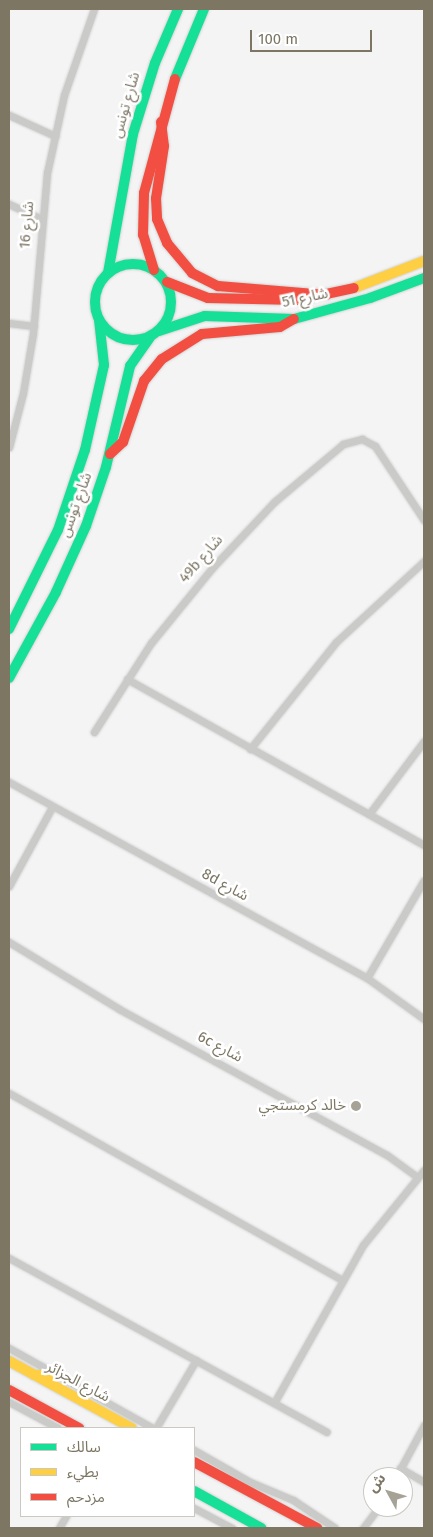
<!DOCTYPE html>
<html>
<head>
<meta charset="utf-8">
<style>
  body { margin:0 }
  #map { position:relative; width:433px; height:1537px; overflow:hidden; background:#f4f4f5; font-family:"Fira Sans","Noto Sans Arabic",sans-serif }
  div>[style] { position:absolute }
  .roads { filter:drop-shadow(0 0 1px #d2d2d1) drop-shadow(0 0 1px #d2d2d1) }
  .street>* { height:7px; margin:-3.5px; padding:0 3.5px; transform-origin:3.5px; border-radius:3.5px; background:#cacac8 }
  .fast>* { height:10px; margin:-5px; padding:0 5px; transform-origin:5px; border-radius:5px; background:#16e098 }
  .fast>.ring { margin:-5px; padding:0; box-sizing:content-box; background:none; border:10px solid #16e098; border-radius:50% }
  .slow>* { height:10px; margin:-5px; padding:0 5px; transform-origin:5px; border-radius:5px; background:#ffcf43 }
  .jam>* { height:10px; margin:-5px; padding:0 5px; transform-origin:5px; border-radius:5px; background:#f24e42 }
  .dots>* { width:14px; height:14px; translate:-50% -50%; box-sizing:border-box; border:2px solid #fff; border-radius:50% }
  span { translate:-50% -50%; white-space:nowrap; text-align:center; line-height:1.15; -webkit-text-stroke:5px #fff; paint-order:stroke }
  .street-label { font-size:15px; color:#7c7663 }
  .poi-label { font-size:15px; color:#7c7663 }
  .right { translate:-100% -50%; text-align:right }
  .frame { position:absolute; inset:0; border:10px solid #7c7663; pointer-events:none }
  .legend { position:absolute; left:20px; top:1427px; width:175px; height:90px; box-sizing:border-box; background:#fff; border:1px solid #cbc8c1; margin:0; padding:6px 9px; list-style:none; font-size:15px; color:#7c7663 }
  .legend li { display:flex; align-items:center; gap:10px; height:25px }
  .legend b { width:25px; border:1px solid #cbc8c1 }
  .north { position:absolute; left:363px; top:1467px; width:50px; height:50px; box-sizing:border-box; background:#fff; border:1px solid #cbc8c1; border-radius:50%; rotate:309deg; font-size:14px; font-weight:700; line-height:20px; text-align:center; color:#7c7663 }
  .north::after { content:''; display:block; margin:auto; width:18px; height:22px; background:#a6a296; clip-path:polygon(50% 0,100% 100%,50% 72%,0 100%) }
  .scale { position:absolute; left:250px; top:30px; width:122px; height:22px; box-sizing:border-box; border:2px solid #7c7663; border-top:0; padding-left:6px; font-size:15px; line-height:18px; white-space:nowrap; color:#7c7663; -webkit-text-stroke:4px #fff; paint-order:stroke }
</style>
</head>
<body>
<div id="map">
  <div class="roads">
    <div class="street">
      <i style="left:9px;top:115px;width:51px;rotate:24.5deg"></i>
      <i style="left:9px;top:204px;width:35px;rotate:25deg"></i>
      <i style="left:9px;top:323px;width:25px;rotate:7deg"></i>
      <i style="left:9px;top:447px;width:56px;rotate:-75.5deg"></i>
      <i style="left:23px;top:393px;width:61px;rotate:-80.5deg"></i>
      <i style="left:33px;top:333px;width:161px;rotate:-85deg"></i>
      <i style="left:47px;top:173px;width:80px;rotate:-77.7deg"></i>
      <i style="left:64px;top:95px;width:91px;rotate:-70.8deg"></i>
      <i style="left:127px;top:679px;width:340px;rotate:29.2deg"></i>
      <i style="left:94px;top:732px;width:106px;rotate:-57.4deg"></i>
      <i style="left:151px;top:643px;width:98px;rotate:-50.8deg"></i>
      <i style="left:213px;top:567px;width:89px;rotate:-46.8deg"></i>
      <i style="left:274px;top:502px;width:90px;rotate:-40deg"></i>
      <i style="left:343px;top:444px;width:20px;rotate:-15deg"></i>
      <i style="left:362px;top:439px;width:15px;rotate:28deg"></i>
      <i style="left:375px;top:446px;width:89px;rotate:56.5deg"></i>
      <i style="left:250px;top:749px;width:137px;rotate:-51.2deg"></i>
      <i style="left:336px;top:642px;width:120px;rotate:-42.6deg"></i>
      <i style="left:9px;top:782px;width:408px;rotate:28.7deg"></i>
      <i style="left:367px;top:978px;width:70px;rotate:35.7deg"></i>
      <i style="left:369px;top:814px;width:91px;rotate:-53deg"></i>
      <i style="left:9px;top:886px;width:90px;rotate:-61.4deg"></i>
      <i style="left:9px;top:942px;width:129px;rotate:31.3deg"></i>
      <i style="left:119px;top:1009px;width:305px;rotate:28.6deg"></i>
      <i style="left:387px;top:1155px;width:37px;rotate:36deg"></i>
      <i style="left:367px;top:978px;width:113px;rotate:-59.8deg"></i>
      <i style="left:9px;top:1093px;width:381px;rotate:29.3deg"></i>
      <i style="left:9px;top:1258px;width:362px;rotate:28.7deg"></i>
      <i style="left:9px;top:1348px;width:165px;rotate:29.1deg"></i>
      <i style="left:9px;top:1402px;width:55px;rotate:28deg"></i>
      <i style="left:274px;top:1403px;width:181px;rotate:-60.6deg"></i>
      <i style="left:363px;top:1245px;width:97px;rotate:-50.9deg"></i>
      <i style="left:156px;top:1428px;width:79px;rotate:-59.5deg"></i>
      <i style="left:194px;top:1450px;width:64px;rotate:29.7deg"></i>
      <i style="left:250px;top:1482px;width:47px;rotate:22.7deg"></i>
      <i style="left:293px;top:1500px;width:50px;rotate:33.7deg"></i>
      <i style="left:400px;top:1468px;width:28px;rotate:30deg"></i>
      <i style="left:396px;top:1477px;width:59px;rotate:-61.7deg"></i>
      <i style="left:194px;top:1508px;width:43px;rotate:27.8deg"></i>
      <i style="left:59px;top:1528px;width:14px;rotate:-60deg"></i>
      <i style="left:363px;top:1528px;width:26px;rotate:-53deg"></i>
    </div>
    <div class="fast">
      <i style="left:175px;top:79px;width:76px;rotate:-67.5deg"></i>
      <i class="ring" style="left:95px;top:264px;width:66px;height:66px"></i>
      <i style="left:108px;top:273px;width:141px;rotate:-79.8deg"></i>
      <i style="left:133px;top:134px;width:74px;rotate:-72.8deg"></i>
      <i style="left:155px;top:63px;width:59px;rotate:-66.9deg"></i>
      <i style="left:159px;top:331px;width:48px;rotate:-18.1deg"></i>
      <i style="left:205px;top:316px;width:89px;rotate:1.9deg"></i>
      <i style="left:294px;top:319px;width:79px;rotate:-15.4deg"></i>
      <i style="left:370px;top:298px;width:58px;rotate:-20.3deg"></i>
      <i style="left:9px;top:629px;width:110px;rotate:-63.7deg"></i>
      <i style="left:58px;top:530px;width:84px;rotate:-71.4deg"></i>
      <i style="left:85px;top:450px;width:87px;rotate:-77.4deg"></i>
      <i style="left:104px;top:365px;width:45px;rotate:-96.3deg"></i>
      <i style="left:9px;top:678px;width:98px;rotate:-61.3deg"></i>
      <i style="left:56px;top:592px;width:72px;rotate:-65.6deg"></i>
      <i style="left:86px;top:526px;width:62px;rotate:-71.3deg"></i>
      <i style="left:106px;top:467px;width:104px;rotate:-76.6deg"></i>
      <i style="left:130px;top:366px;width:37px;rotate:-55deg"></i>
      <i style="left:194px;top:1491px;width:77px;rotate:28.9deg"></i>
    </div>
    <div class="slow">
      <i style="left:354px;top:288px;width:75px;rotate:-21.1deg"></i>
      <i style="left:9px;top:1361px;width:140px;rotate:28.6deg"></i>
      <i style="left:34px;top:1375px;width:24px;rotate:-2deg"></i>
    </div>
    <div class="jam">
      <i style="left:161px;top:122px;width:24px;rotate:83deg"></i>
      <i style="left:164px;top:146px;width:53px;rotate:98.7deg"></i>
      <i style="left:156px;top:198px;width:21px;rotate:87deg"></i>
      <i style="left:157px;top:219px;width:26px;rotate:67deg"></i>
      <i style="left:167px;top:243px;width:39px;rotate:50deg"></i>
      <i style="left:192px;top:273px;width:29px;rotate:27deg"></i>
      <i style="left:218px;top:286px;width:109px;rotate:4.7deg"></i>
      <i style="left:154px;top:270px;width:37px;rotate:-107deg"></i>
      <i style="left:143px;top:235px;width:42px;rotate:-88.6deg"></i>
      <i style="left:144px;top:193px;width:118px;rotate:-74.8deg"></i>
      <i style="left:167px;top:282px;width:44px;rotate:21.3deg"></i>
      <i style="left:208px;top:298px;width:90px;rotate:1.3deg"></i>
      <i style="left:298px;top:300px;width:57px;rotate:-12.1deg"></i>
      <i style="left:110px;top:454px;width:18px;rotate:-43deg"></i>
      <i style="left:123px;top:442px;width:65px;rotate:-71deg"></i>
      <i style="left:144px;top:381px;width:28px;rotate:-51deg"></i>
      <i style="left:162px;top:359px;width:47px;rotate:-32deg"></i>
      <i style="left:202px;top:334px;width:78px;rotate:-5.1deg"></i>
      <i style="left:280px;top:327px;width:16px;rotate:-30deg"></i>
      <i style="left:9px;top:1390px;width:80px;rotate:28.5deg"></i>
      <i style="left:194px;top:1462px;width:140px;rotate:28.2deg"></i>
    </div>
  </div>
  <div class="dots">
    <i style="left:356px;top:1106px;background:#a6a296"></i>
  </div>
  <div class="street-label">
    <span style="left:126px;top:105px;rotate:-74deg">شارع تونس</span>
    <span style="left:27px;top:225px;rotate:-85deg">شارع 16</span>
    <span style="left:305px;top:298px;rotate:-12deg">شارع 51</span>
    <span style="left:76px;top:505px;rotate:-70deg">شارع تونس</span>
    <span style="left:201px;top:559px;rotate:-49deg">49b شارع</span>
    <span style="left:225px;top:885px;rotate:29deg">8d شارع</span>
    <span style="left:220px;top:1047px;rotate:28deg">6c شارع</span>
    <span style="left:78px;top:1382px;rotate:28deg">شارع الجزائر</span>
  </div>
  <div class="poi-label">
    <span class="right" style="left:346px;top:1106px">خالد كرمستجي</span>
  </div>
  <div class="frame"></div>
  <ul class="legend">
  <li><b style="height:6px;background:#16e098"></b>سالك</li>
  <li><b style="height:6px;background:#ffcf43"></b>بطيء</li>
  <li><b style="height:6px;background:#f24e42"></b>مزدحم</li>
  </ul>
  <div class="north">ش</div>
  <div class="scale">100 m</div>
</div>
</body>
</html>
